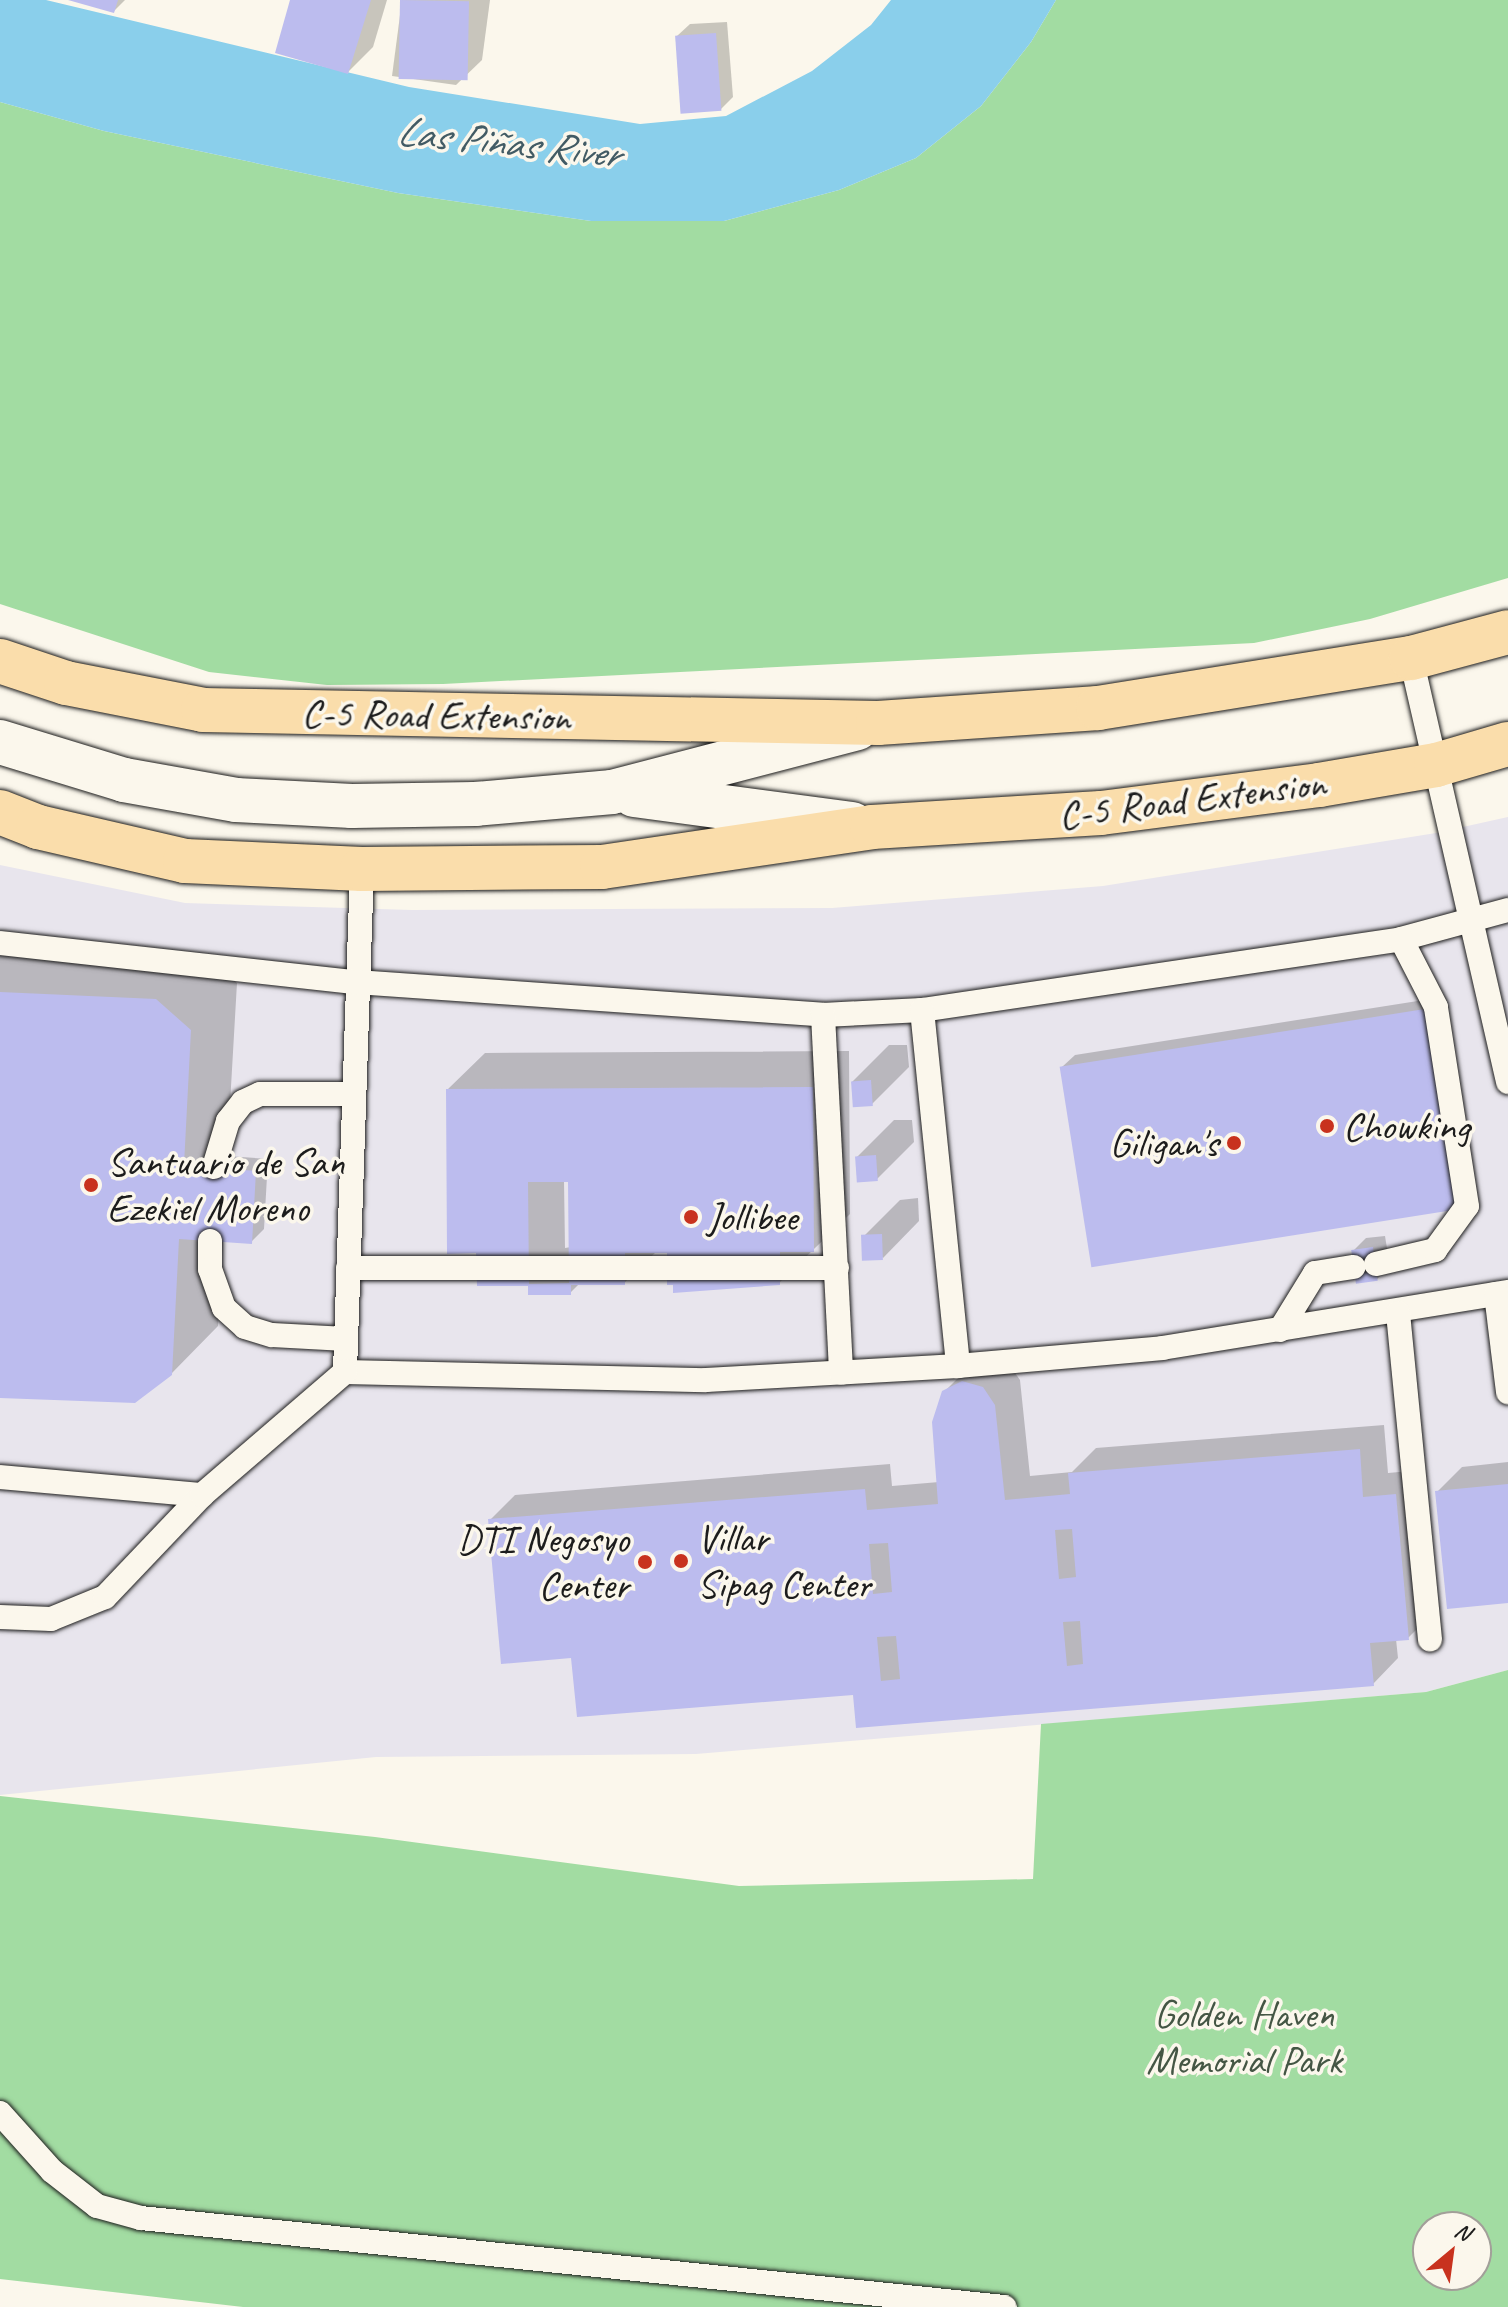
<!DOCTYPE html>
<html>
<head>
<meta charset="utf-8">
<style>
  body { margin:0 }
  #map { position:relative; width:1508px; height:2307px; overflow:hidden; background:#fbf7ec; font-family:Caveat,sans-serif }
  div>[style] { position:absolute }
  .built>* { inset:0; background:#e8e5ed }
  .green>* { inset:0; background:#a2dca2 }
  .water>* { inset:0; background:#8acfeb }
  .shadow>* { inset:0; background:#0003 }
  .building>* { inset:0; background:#bcbcee; transform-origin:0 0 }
  .roads { filter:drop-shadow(0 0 2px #1c1c1c) drop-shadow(0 0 2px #1c1c1c) }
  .lane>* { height:24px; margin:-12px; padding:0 12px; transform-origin:12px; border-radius:12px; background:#fbf7ec }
  .secondary>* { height:44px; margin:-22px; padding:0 22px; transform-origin:22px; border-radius:22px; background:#fbf7ec }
  .primary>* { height:44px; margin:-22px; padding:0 22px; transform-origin:22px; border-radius:22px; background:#faddab }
  .dots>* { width:22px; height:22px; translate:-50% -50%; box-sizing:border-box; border:4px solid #fbf7ec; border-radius:50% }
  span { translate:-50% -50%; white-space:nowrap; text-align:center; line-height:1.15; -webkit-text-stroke:7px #fbf7ec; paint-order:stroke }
  .street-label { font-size:40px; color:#1c1c1c }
  .poi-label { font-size:40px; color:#1c1c1c }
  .left { translate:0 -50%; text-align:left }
  .right { translate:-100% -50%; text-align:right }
  .park-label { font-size:40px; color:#445644 }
  .water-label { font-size:42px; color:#425b64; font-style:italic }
  .north { position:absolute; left:1412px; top:2211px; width:80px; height:80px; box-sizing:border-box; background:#fbf7ec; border:2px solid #a29f99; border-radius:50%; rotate:29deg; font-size:22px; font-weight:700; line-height:32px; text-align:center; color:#1c1c1c }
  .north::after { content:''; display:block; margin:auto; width:28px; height:36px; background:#c8321e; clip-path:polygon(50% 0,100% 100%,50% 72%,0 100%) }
</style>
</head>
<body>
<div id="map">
  <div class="built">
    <i style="clip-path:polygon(1508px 817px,1508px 1670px,1426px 1692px,696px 1754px,376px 1757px,0 1795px,0 865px,185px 903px,412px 910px,832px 908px,1103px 886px,1436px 833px)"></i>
  </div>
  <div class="green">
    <i style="clip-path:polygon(1056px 0,1508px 0,1508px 578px,1370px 619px,1254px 643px,443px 684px,327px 685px,209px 672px,0 604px,0 102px,104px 131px,398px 193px,591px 221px,724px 221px,839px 190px,916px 158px,981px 106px,1031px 42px)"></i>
    <i style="clip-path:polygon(evenodd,1508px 1670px,1508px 2307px,243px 2307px,0 2279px,0 1796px,375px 1837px,739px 1886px,1033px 1879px,1041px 1724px,1426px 1692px,1508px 1670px,1428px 2227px,1476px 2227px,1476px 2275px,1428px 2275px,1428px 2227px)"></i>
  </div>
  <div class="water">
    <i style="clip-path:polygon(0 0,46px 0,409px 87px,640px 124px,726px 116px,812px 71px,871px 25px,891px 0,1056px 0,1031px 42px,981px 106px,916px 158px,839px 190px,724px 221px,591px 221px,398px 193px,104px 131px,0 102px)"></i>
  </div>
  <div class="shadow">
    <i style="clip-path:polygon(72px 0,125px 0,114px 11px)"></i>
    <i style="clip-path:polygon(292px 0,387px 0,373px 47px,348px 72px)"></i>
    <i style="clip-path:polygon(402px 0,490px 0,482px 60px,456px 85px,392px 76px)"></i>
    <i style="clip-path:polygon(727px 22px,733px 97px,721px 109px,677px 36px,690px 24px)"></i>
    <i style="clip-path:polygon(0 944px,203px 953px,237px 983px,227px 1156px,268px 1159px,264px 1229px,251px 1242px,223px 1240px,218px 1326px,171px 1374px,0 1396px)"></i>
    <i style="clip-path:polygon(1443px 997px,1463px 1207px,1062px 1067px,1075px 1055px)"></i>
    <i style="clip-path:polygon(889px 1045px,907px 1045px,909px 1067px,872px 1104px,852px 1082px)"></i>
    <i style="clip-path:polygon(evenodd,849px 1051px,850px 1214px,779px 1283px,675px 1291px,669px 1251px,657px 1251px,624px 1283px,580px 1283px,570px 1293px,530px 1293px,530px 1284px,479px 1284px,478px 1251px,448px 1089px,485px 1053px,849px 1051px,564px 1180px,570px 1180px,571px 1247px,565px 1248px,564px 1180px)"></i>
    <i style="clip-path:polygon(894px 1120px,912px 1120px,914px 1142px,877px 1179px,857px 1157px)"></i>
    <i style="clip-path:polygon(918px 1198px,919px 1221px,883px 1258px,863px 1237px,900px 1200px)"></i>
    <i style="clip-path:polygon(1385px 1236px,1390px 1267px,1377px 1279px,1354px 1250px,1366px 1238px)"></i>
    <i style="clip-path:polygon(1008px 1363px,1020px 1380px,1030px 1476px,1072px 1472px,1096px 1448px,1384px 1425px,1388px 1473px,1421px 1470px,1433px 1613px,1408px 1638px,1396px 1639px,1398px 1658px,1373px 1684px,854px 1693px,573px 1656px,490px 1520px,515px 1495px,890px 1464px,892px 1486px,939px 1482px,944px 1392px,970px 1366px)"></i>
    <i style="clip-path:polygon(1508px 1462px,1508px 1601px,1437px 1492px,1462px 1467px)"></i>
  </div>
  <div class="building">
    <i style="clip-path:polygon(68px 0,118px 0,114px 13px)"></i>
    <i style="clip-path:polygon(290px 0,371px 0,348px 74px,275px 53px)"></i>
    <i style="left:400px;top:0;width:69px;height:79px;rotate:1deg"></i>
    <i style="left:716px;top:33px;width:78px;height:41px;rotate:86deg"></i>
    <i style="clip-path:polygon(0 992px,156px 999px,191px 1030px,184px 1165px,256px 1171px,252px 1244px,179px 1239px,172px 1375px,135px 1403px,0 1398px)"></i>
    <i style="left:1431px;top:1008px;width:203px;height:376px;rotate:81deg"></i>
    <i style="left:871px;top:1080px;width:26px;height:20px;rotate:86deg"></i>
    <i style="clip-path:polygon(evenodd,813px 1087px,814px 1252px,780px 1252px,780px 1285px,673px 1293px,673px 1285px,667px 1285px,667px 1253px,625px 1253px,625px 1285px,571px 1285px,571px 1295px,528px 1295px,528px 1286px,477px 1286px,476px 1253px,447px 1254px,446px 1089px,813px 1087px,528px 1182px,568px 1182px,569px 1283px,529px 1284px,528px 1182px)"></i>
    <i style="left:876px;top:1155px;width:26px;height:21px;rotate:86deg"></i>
    <i style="left:882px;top:1234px;width:26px;height:21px;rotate:88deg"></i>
    <i style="left:1373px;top:1247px;width:34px;height:22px;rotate:82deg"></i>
    <i style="clip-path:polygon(evenodd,962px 1381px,983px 1387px,995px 1405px,1005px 1500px,1070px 1494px,1068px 1473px,1360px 1449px,1363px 1497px,1396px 1494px,1409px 1640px,1370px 1643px,1374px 1686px,856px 1728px,853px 1695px,577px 1717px,571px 1658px,501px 1664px,488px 1519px,865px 1489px,867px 1510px,938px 1504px,932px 1422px,942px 1391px,962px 1381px,1072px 1529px,1076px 1577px,1059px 1579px,1055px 1530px,1072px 1529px,962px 1381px,888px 1543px,892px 1592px,873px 1594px,869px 1544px,888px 1543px,962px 1381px,1080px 1621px,1083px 1664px,1067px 1666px,1063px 1622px,1080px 1621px,962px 1381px,896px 1636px,900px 1679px,881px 1681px,877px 1637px,896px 1636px)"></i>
    <i style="clip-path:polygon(1508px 1484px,1508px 1603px,1447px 1609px,1435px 1491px)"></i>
  </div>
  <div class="roads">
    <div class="lane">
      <i style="left:1411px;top:658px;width:435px;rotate:77.1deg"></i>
      <i style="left:362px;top:869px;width:503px;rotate:91.94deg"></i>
      <i style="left:345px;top:1372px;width:361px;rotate:1.3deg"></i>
      <i style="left:706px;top:1380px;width:252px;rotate:-3.2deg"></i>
      <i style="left:958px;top:1366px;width:205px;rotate:-5deg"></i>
      <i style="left:1162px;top:1348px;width:351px;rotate:-9.2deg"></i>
      <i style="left:0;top:943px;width:358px;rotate:6.3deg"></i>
      <i style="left:356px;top:982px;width:468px;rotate:4deg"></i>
      <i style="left:823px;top:1015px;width:99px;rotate:-2.9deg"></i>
      <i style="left:922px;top:1010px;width:484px;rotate:-8.4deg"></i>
      <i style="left:1401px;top:939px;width:111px;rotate:-15.2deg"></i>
      <i style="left:922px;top:1010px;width:358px;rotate:84.2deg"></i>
      <i style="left:823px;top:1015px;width:358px;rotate:87.1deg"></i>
      <i style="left:214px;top:1167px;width:48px;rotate:-73.1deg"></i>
      <i style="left:228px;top:1121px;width:24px;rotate:-52deg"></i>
      <i style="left:243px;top:1102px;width:19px;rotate:-25deg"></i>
      <i style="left:260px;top:1094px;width:92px"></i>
      <i style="left:210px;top:1241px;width:28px;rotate:90deg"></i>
      <i style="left:210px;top:1269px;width:41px;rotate:70.3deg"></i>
      <i style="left:224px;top:1308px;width:28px;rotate:42deg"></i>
      <i style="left:245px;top:1327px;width:28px;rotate:17deg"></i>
      <i style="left:272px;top:1335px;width:74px;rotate:3.1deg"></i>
      <i style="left:1376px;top:1264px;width:61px;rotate:-13.3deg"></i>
      <i style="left:1435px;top:1250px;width:54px;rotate:-54deg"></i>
      <i style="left:1467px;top:1206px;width:201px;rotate:-98.9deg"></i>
      <i style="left:1436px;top:1007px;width:76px;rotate:-117.2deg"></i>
      <i style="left:348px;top:1268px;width:489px"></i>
      <i style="left:1496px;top:1294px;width:99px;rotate:83deg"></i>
      <i style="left:1398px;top:1313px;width:328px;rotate:84.4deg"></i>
      <i style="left:1280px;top:1330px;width:67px;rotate:-58.4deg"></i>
      <i style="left:1315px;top:1273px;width:39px;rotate:-9deg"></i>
      <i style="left:0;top:1477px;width:203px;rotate:5.1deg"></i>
      <i style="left:0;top:1617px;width:51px;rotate:2.2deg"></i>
      <i style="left:51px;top:1619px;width:58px;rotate:-22.2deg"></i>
      <i style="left:105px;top:1597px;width:141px;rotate:-46.4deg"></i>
      <i style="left:202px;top:1495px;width:189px;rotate:-40.7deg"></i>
      <i style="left:0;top:2113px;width:78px;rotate:48.1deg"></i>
      <i style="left:52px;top:2171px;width:57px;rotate:37.9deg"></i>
      <i style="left:97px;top:2206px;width:46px;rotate:15.3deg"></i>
      <i style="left:141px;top:2218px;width:868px;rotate:5.89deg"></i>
    </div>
    <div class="secondary">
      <i style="left:0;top:742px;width:130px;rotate:17deg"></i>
      <i style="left:124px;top:780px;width:114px;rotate:10.1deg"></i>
      <i style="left:236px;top:800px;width:116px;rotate:3deg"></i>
      <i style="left:352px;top:806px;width:123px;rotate:-0.9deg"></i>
      <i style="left:475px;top:804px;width:138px;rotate:-5deg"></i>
      <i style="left:612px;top:792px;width:253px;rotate:-14.6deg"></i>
      <i style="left:634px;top:795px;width:220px;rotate:7.6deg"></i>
    </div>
    <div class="primary">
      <i style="left:0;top:661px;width:70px;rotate:18.4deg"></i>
      <i style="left:66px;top:683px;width:140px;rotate:11.1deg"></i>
      <i style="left:203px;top:710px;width:675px;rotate:1.1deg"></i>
      <i style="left:878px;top:723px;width:221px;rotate:-3.9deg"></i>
      <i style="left:1098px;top:708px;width:317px;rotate:-9.1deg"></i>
      <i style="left:1411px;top:658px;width:100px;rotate:-15deg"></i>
      <i style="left:0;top:812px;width:41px;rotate:21.5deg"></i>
      <i style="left:38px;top:827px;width:151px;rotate:13deg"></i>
      <i style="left:185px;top:861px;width:177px;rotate:2.6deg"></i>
      <i style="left:362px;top:869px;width:240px;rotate:-0.5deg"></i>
      <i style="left:602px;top:867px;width:273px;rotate:-8.4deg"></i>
      <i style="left:872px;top:827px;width:229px;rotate:-3.5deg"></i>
      <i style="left:1101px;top:813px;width:220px;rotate:-7.3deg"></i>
      <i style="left:1319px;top:785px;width:119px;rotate:-9.7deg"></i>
      <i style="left:1436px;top:765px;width:75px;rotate:-16.3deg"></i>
    </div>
  </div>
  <div class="dots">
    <i style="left:1327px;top:1126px;background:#c8321e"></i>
    <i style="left:1234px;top:1143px;background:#c8321e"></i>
    <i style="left:91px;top:1185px;background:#c8321e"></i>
    <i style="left:691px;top:1217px;background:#c8321e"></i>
    <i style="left:681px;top:1561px;background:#c8321e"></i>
    <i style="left:645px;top:1562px;background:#c8321e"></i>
  </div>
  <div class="street-label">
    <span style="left:436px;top:715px;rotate:1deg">C-5 Road Extension</span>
    <span style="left:1192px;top:799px;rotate:-7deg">C-5 Road Extension</span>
  </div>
  <div class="poi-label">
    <span class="left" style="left:1343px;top:1126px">Chowking</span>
    <span class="right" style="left:1218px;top:1143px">Giligan's</span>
    <span class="left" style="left:107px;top:1185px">Santuario de San<br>Ezekiel Moreno</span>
    <span class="left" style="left:707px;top:1217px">Jollibee</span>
    <span class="left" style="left:697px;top:1561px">Villar<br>Sipag Center</span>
    <span class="right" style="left:629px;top:1562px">DTI Negosyo<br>Center</span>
  </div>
  <div class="park-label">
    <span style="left:1244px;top:2037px">Golden Haven<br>Memorial Park</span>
  </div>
  <div class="water-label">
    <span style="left:508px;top:143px;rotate:6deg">Las Piñas River</span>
  </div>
  <div class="north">N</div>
</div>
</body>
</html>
